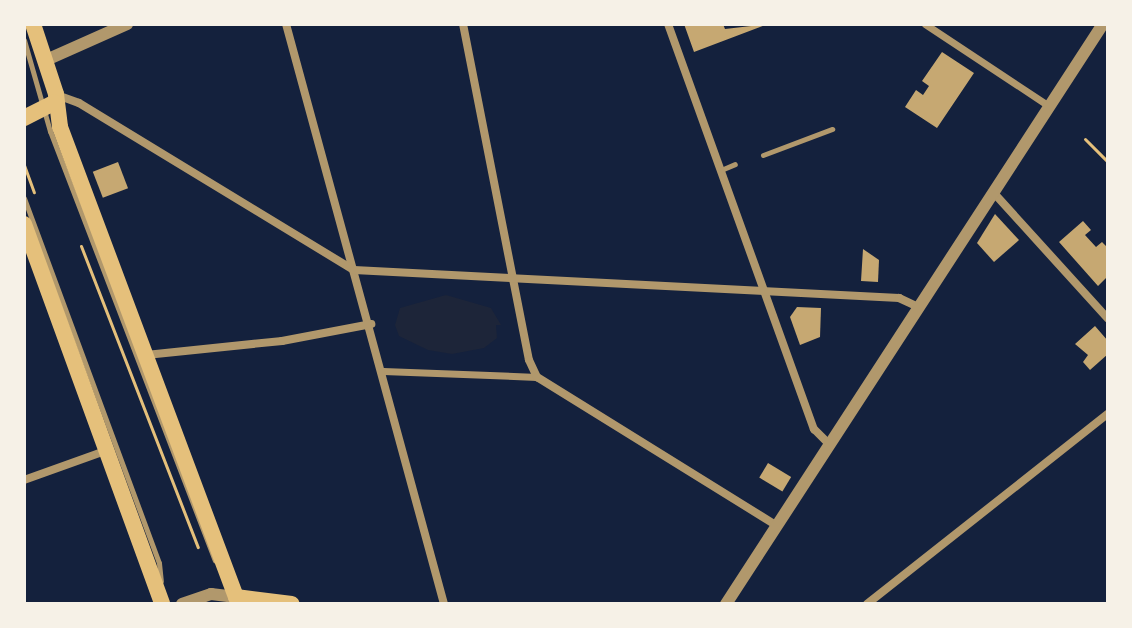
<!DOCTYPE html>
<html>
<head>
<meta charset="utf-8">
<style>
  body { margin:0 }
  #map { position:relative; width:1132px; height:628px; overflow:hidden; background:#14213d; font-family:"Alegreya Sans",sans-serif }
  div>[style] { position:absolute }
  .green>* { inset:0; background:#1d2539 }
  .building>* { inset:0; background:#c6a872; transform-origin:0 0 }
  .path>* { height:3px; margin:-1.5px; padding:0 1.5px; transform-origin:1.5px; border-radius:1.5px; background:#e5c07b }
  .service>* { height:5px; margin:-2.5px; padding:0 2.5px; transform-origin:2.5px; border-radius:2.5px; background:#b1986c }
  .pedestrian>* { height:7px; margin:-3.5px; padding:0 3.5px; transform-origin:3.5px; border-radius:3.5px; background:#b1986c }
  .minor>* { height:8px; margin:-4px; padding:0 4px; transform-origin:4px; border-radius:4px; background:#b1986c }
  .tertiary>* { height:12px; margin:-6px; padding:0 6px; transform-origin:6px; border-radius:6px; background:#b1986c }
  .primary>* { height:16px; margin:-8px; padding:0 8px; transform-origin:8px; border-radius:8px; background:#e5c07b }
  span { translate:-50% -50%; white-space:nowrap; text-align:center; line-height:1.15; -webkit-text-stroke:7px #f6f1e7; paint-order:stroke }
  .frame { position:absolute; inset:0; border:26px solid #f6f1e7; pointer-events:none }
</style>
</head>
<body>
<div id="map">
  <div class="green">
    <i style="clip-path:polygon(446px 295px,491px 308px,501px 325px,496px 325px,497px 338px,484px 348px,452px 354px,428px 350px,399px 336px,395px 325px,400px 308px)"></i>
  </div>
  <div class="building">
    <i style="clip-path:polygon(684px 24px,723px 24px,725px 29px,768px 24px,694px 52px)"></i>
    <i style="clip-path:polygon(942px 52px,974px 73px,937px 128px,905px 107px,916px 90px,923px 95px,929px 86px,922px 81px)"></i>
    <i style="left:118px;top:162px;width:28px;height:27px;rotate:69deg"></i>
    <i style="clip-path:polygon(995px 214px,1019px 240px,994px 262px,977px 243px)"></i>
    <i style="clip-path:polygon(1083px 221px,1091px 230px,1085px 235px,1096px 247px,1102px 242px,1108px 248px,1108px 276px,1098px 286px,1059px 242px)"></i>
    <i style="clip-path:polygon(863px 249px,879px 260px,878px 282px,861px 281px)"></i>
    <i style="clip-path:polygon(797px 307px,821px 308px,820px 337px,800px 345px,790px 317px)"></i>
    <i style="clip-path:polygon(1095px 326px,1108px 341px,1108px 354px,1090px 370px,1083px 362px,1088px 355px,1075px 344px)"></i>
    <i style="left:768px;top:463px;width:27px;height:17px;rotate:31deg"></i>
  </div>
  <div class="path">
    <i style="left:1085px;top:139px;width:33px;rotate:45deg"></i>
    <i style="left:24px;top:165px;width:29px;rotate:70deg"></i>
    <i style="left:81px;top:246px;width:323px;rotate:68.8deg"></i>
  </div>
  <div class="service">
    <i style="left:24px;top:40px;width:95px;rotate:74.1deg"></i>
    <i style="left:50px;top:131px;width:460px;rotate:69deg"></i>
    <i style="left:763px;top:155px;width:74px;rotate:-20.6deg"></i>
    <i style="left:721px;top:170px;width:15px;rotate:-23deg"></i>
    <i style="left:24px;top:198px;width:389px;rotate:69.7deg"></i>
    <i style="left:159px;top:563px;width:18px;rotate:84deg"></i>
  </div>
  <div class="pedestrian">
    <i style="left:925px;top:24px;width:149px;rotate:33.5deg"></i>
    <i style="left:383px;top:371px;width:154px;rotate:2.2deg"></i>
  </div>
  <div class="minor">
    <i style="left:286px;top:24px;width:601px;rotate:74.76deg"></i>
    <i style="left:463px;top:24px;width:342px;rotate:78.9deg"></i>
    <i style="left:529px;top:360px;width:19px;rotate:65deg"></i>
    <i style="left:537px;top:377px;width:282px;rotate:31.8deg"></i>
    <i style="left:668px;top:24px;width:431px;rotate:70.2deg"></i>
    <i style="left:814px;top:429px;width:21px;rotate:45deg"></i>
    <i style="left:57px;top:95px;width:23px;rotate:20deg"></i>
    <i style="left:79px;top:103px;width:322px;rotate:31.3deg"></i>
    <i style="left:354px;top:270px;width:546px;rotate:2.94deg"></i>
    <i style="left:899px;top:298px;width:21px;rotate:25deg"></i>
    <i style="left:993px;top:192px;width:171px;rotate:47.8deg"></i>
    <i style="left:146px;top:355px;width:137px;rotate:-5.9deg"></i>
    <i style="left:282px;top:341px;width:91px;rotate:-10.8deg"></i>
    <i style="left:24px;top:480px;width:89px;rotate:-19.7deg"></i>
    <i style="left:867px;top:604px;width:307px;rotate:-38.3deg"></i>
  </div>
  <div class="tertiary">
    <i style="left:44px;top:61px;width:91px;rotate:-24deg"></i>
    <i style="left:182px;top:604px;width:31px;rotate:-19deg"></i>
    <i style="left:211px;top:594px;width:25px;rotate:7deg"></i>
    <i style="left:236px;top:597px;width:5px;rotate:101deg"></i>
    <i style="left:726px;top:604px;width:692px;rotate:-56.98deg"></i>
  </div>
  <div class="primary">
    <i style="left:33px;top:24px;width:74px;rotate:71.8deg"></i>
    <i style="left:56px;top:94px;width:33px;rotate:83deg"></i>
    <i style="left:60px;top:127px;width:502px;rotate:69.47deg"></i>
    <i style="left:236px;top:597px;width:56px;rotate:7.1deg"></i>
    <i style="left:24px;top:118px;width:34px;rotate:-27deg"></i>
    <i style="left:24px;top:224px;width:404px;rotate:70deg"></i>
  </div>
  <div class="frame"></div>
</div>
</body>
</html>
